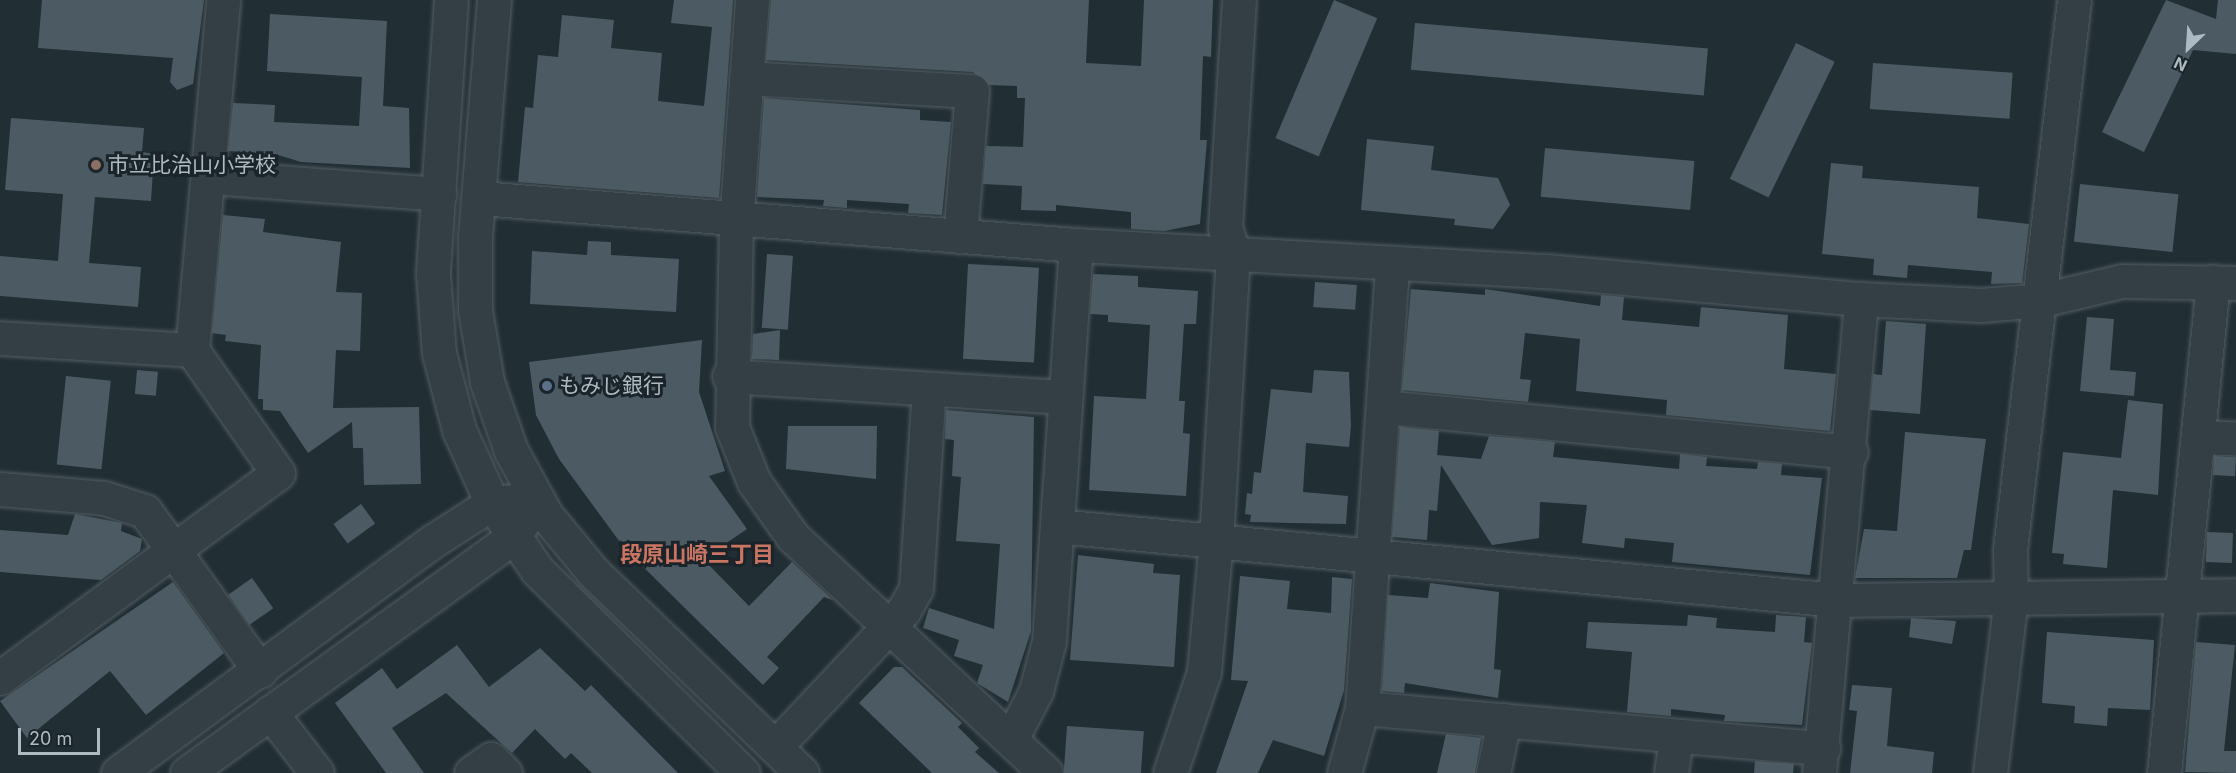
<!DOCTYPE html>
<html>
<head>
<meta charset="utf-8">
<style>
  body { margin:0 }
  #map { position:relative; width:2236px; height:773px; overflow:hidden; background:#212e34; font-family:Inter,"Noto Sans JP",sans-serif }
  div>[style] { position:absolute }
  .building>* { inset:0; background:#4c5b63; transform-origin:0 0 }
  .roads { filter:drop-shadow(0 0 2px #525d63) drop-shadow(0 0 2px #525d63) }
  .minor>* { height:33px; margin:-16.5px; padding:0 16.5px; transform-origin:16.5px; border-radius:16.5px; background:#343f45 }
  .dots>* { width:16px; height:16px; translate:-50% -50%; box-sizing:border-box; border:3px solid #1a242a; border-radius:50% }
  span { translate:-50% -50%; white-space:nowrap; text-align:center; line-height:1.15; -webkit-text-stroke:6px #1a242a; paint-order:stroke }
  .poi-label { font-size:21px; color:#aebbc2 }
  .left { translate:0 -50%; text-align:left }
  .neighbourhood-label { font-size:22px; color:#c97562; font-weight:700 }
  .north { position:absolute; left:2158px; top:18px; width:60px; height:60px; -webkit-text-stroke:4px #1a242a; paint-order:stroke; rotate:205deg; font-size:16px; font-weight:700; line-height:24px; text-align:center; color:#aebbc2 }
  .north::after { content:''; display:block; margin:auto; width:21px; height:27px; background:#aebbc2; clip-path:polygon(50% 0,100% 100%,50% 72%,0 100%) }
  .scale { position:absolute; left:18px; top:728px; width:82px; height:27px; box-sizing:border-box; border:3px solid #aebbc2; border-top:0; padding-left:8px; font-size:18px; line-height:21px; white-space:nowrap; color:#aebbc2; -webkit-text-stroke:4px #1a242a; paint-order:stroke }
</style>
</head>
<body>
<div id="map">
  <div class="building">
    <i style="clip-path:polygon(42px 0,204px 0,193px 84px,177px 90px,170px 82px,173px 58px,38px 48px)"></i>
    <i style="clip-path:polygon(674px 0,733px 0,719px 198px,518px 182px,525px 107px,533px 108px,538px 55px,558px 57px,562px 15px,614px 20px,611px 48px,662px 53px,658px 101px,704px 106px,712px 27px,671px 23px)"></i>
    <i style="clip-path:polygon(771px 0,1089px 0,1086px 63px,1141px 66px,1144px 0,1213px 0,1211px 57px,1203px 56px,1200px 140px,1207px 140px,1200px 224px,1164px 231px,1131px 229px,1131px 212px,1056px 205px,1056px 211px,1021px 210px,1022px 186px,983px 184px,986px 146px,1023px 147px,1025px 98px,1017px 98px,1017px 86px,989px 85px,973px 72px,766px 60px)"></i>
    <i style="left:1334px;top:0;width:47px;height:150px;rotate:23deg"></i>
    <i style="clip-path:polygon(2166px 0,2216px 19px,2218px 0,2236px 0,2236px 54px,2193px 50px,2144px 152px,2102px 132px)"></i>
    <i style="clip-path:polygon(270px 14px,387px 21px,383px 106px,409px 108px,410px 168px,301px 162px,275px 154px,228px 151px,233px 103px,275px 105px,274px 122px,359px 126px,362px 77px,267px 71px)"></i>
    <i style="left:1415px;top:23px;width:294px;height:47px;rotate:5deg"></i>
    <i style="left:1796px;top:43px;width:43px;height:151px;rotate:26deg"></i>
    <i style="left:1873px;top:63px;width:140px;height:46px;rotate:4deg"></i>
    <i style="clip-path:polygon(764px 98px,920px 110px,920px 120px,951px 122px,942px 215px,908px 213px,909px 204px,847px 200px,847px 208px,823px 206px,824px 200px,757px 197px)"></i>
    <i style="clip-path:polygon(11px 118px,144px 128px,142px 152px,154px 154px,151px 201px,95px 197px,89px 263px,141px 267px,138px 307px,0 296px,0 256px,58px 261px,63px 194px,5px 190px)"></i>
    <i style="clip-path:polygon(1367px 139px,1434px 146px,1431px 170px,1498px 178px,1510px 205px,1493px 229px,1454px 225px,1455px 219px,1361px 210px)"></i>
    <i style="left:1545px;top:148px;width:150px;height:49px;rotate:5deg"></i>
    <i style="clip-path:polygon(1831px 163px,1863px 166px,1862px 178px,1979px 187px,1977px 218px,2029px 224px,2022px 283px,1991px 284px,1992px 272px,1908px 265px,1907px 278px,1873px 275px,1874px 259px,1822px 254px)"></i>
    <i style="left:2080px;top:184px;width:99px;height:58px;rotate:6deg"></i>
    <i style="clip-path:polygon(223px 215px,265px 219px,263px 232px,341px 242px,336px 292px,362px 293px,360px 351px,336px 350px,333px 408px,419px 407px,421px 484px,364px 485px,363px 448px,353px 448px,352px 422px,308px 453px,280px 411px,263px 410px,263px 399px,258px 399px,261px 345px,225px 341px,226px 335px,212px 333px)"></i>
    <i style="clip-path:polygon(588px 241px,611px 242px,611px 255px,679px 259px,676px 312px,530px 304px,532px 251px,587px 255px)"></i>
    <i style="left:767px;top:254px;width:26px;height:74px;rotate:4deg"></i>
    <i style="left:968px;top:264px;width:71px;height:95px;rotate:3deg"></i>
    <i style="clip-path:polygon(1093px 274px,1138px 276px,1138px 287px,1198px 291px,1196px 324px,1184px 324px,1179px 401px,1185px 401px,1183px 433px,1190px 434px,1186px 496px,1089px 490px,1094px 396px,1146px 399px,1150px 325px,1108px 322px,1108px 315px,1090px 314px)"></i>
    <i style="left:1315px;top:282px;width:42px;height:25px;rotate:4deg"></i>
    <i style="clip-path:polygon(1411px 289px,1485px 295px,1485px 289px,1600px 306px,1601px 295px,1624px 297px,1622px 320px,1699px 327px,1701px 307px,1788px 315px,1784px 369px,1836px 374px,1830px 431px,1666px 415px,1667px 400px,1576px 391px,1580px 339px,1525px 333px,1520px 379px,1531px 380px,1528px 402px,1402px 390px)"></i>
    <i style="clip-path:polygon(2087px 317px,2114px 319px,2110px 370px,2136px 372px,2134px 396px,2080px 391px)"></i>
    <i style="clip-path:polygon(1886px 321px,1926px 324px,1920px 414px,1870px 410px,1873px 374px,1882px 375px)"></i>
    <i style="clip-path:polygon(780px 330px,779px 360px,752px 359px,753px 334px)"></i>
    <i style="clip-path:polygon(702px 340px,699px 392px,725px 471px,709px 476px,747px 529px,703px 559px,749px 606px,792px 562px,833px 600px,824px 597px,767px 657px,779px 668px,763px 685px,625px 549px,559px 459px,536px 415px,529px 362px)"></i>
    <i style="left:137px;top:370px;width:21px;height:24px;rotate:5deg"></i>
    <i style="clip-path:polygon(1314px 370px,1349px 372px,1351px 426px,1349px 447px,1306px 443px,1303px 492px,1348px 496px,1346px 524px,1250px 522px,1251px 515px,1245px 514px,1247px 493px,1252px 494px,1254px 472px,1261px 473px,1271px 389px,1312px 393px)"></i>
    <i style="left:66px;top:376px;width:45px;height:89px;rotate:6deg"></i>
    <i style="clip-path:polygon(2128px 400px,2163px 404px,2158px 495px,2113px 490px,2107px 568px,2063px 564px,2064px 554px,2052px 553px,2063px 452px,2121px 458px)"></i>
    <i style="clip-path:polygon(946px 410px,1034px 417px,1031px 631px,1008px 702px,977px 683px,983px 665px,954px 656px,959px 640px,923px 628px,929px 608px,994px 629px,1000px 544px,956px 541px,961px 477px,952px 476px,954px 440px,945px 439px)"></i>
    <i style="clip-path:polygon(788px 426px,877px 426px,876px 479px,786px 469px)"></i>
    <i style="clip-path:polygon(1400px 427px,1439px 431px,1437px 455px,1481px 459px,1489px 436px,1555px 442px,1553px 457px,1679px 469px,1680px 454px,1707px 457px,1706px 466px,1757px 469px,1758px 462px,1782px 464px,1781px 475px,1822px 478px,1810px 575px,1672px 562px,1674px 543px,1625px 538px,1624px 548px,1582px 543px,1587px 505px,1540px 502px,1539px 538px,1492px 545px,1441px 465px,1437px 511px,1429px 510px,1427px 540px,1392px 537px)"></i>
    <i style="clip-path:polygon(1905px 432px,1986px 439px,1971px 550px,1964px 550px,1957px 578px,1855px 578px,1864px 529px,1897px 531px)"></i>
    <i style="left:2214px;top:456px;width:22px;height:19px;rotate:3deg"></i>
    <i style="left:361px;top:504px;width:24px;height:34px;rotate:54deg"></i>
    <i style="clip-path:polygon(75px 514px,122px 523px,121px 531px,142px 539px,140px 551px,101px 580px,0 572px,0 530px,68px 535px)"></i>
    <i style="left:2207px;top:532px;width:26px;height:30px;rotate:2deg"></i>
    <i style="clip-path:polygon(1078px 555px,1154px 564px,1153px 573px,1180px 575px,1174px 667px,1070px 660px)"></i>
    <i style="clip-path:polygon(1240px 576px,1290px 581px,1287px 609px,1331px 613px,1332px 577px,1352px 579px,1344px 690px,1324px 756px,1273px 740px,1258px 773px,1216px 773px,1248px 681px,1231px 680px)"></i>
    <i style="left:252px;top:578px;width:37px;height:29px;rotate:55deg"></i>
    <i style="clip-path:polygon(173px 582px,224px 653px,146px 715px,110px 671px,27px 738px,0 701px)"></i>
    <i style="clip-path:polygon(1430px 583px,1499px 592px,1494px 669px,1501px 670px,1498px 698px,1405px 683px,1404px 693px,1382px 691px,1388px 595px,1428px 598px)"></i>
    <i style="clip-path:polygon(1688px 615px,1717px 618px,1716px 628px,1775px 632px,1776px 615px,1806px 617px,1804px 642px,1812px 643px,1802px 725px,1724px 721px,1725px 715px,1671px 709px,1671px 716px,1627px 712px,1632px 652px,1586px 648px,1588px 622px,1687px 626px)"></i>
    <i style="clip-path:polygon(1911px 618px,1956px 621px,1952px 644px,1909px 637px)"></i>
    <i style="clip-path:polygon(2047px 632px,2154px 640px,2150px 710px,2108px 708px,2107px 726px,2074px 723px,2075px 706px,2042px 703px)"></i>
    <i style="clip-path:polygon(2196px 642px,2235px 645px,2224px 751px,2236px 751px,2236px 773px,2185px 772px)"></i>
    <i style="clip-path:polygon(457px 645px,489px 687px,540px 648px,585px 691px,591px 685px,678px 773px,592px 773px,571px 753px,565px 759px,535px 729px,512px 753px,446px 693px,392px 728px,424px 773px,386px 773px,335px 703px,382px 668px,397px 689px)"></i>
    <i style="clip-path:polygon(894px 667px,902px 667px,962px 723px,958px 727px,979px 748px,975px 752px,999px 773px,932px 773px,859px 703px)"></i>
    <i style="clip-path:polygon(1852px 685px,1892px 688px,1887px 746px,1934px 752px,1932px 773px,1850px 773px,1857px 711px,1849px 710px)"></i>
    <i style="left:1067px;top:726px;width:77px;height:47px;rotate:4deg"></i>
    <i style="clip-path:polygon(1446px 734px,1481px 738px,1475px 773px,1437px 773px)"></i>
    <i style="clip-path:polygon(1755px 761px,1794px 764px,1793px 773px,1754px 773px)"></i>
  </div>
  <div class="roads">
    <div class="minor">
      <i style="left:451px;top:0;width:275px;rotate:93.8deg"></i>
      <i style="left:433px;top:274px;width:79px;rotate:85.7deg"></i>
      <i style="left:439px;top:353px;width:80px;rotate:75.4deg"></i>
      <i style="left:459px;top:430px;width:80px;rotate:65.7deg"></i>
      <i style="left:492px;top:503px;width:81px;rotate:56.1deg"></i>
      <i style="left:537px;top:570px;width:289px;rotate:44.6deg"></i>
      <i style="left:494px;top:0;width:239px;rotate:94.6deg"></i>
      <i style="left:475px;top:238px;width:72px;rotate:90deg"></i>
      <i style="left:475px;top:310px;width:73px;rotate:80.5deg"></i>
      <i style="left:487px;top:382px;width:73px;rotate:70.8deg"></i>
      <i style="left:511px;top:451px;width:73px;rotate:61.3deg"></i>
      <i style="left:546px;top:515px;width:74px;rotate:50.5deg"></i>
      <i style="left:593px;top:572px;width:290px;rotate:43.9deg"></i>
      <i style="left:752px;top:0;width:223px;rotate:94.1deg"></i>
      <i style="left:736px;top:222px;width:205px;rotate:91.1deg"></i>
      <i style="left:732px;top:427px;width:59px;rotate:68.2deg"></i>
      <i style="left:754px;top:482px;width:67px;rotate:54.7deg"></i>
      <i style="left:793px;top:537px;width:346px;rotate:43deg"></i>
      <i style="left:746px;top:78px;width:226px;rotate:3.3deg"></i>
      <i style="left:972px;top:91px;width:146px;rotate:94.7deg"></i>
      <i style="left:209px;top:177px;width:231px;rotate:4.2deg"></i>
      <i style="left:480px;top:198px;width:598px;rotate:4.51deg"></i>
      <i style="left:1076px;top:245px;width:471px;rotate:3.2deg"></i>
      <i style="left:1546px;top:271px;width:316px;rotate:5.1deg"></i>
      <i style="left:1861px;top:299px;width:120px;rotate:2.9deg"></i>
      <i style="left:1981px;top:305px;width:61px;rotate:-4.7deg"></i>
      <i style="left:2042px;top:300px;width:82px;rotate:-13.4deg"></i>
      <i style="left:2122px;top:281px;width:114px;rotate:1deg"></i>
      <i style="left:0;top:338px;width:192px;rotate:3.6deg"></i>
      <i style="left:729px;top:376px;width:335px;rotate:3.6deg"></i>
      <i style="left:1384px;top:407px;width:469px;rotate:5.5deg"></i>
      <i style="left:2198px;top:437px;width:38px;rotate:2deg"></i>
      <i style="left:0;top:489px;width:104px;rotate:4.9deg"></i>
      <i style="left:104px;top:498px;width:43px;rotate:17.6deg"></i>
      <i style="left:145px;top:511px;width:197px;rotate:54.3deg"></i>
      <i style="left:1057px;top:526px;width:784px;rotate:5.42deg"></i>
      <i style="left:1837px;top:600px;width:399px;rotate:-0.7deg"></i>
      <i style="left:0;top:678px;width:345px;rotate:-36.4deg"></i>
      <i style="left:278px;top:473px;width:150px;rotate:-125deg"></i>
      <i style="left:192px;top:350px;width:351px;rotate:-84.9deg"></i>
      <i style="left:1362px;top:708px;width:463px;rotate:5deg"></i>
      <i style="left:270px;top:712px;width:77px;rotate:52.4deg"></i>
      <i style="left:1011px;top:739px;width:54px;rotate:-62.5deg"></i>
      <i style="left:1036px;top:691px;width:52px;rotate:-75.4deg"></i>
      <i style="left:1049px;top:641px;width:397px;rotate:-86.1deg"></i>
      <i style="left:775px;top:747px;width:188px;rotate:-46.7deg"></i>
      <i style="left:904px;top:610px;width:25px;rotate:-61deg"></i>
      <i style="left:916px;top:588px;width:199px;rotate:-86.3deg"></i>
      <i style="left:118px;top:773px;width:391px;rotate:-36.4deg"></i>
      <i style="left:433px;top:541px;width:70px;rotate:-32.8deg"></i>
      <i style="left:492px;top:503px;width:22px;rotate:-5deg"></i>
      <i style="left:187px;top:773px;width:402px;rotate:-35.9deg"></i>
      <i style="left:513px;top:537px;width:22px;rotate:-56deg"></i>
      <i style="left:471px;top:773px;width:24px;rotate:-35deg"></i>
      <i style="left:491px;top:759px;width:20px;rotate:45deg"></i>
      <i style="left:1170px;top:773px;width:107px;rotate:-71.4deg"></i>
      <i style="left:1204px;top:672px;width:133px;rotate:-84.8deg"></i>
      <i style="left:1216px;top:540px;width:289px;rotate:-86.6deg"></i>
      <i style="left:1233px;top:252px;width:25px;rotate:-108deg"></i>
      <i style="left:1225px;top:228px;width:228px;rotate:-86.5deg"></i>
      <i style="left:1344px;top:773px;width:67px;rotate:-74.5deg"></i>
      <i style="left:1362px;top:708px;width:446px;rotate:-86.1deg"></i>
      <i style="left:1493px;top:773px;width:54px;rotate:-78.3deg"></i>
      <i style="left:1671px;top:773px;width:37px;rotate:-82deg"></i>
      <i style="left:1819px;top:773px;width:476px;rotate:-84.9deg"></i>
      <i style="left:1990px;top:773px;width:177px;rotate:-83.2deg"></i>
      <i style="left:2011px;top:597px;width:47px;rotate:-91.2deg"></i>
      <i style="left:2010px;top:550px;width:554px;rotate:-83.36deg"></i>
      <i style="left:2164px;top:773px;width:494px;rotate:-84.3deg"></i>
    </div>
  </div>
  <div class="dots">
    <i style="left:96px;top:165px;background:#8d6e63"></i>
    <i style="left:547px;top:386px;background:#5c6f8a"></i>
  </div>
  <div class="poi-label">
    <span class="left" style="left:108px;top:165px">市立比治山小学校</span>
    <span class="left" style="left:559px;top:386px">もみじ銀行</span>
  </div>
  <div class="neighbourhood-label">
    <span style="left:697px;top:555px">段原山崎三丁目</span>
  </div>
  <div class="north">N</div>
  <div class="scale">20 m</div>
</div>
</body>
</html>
